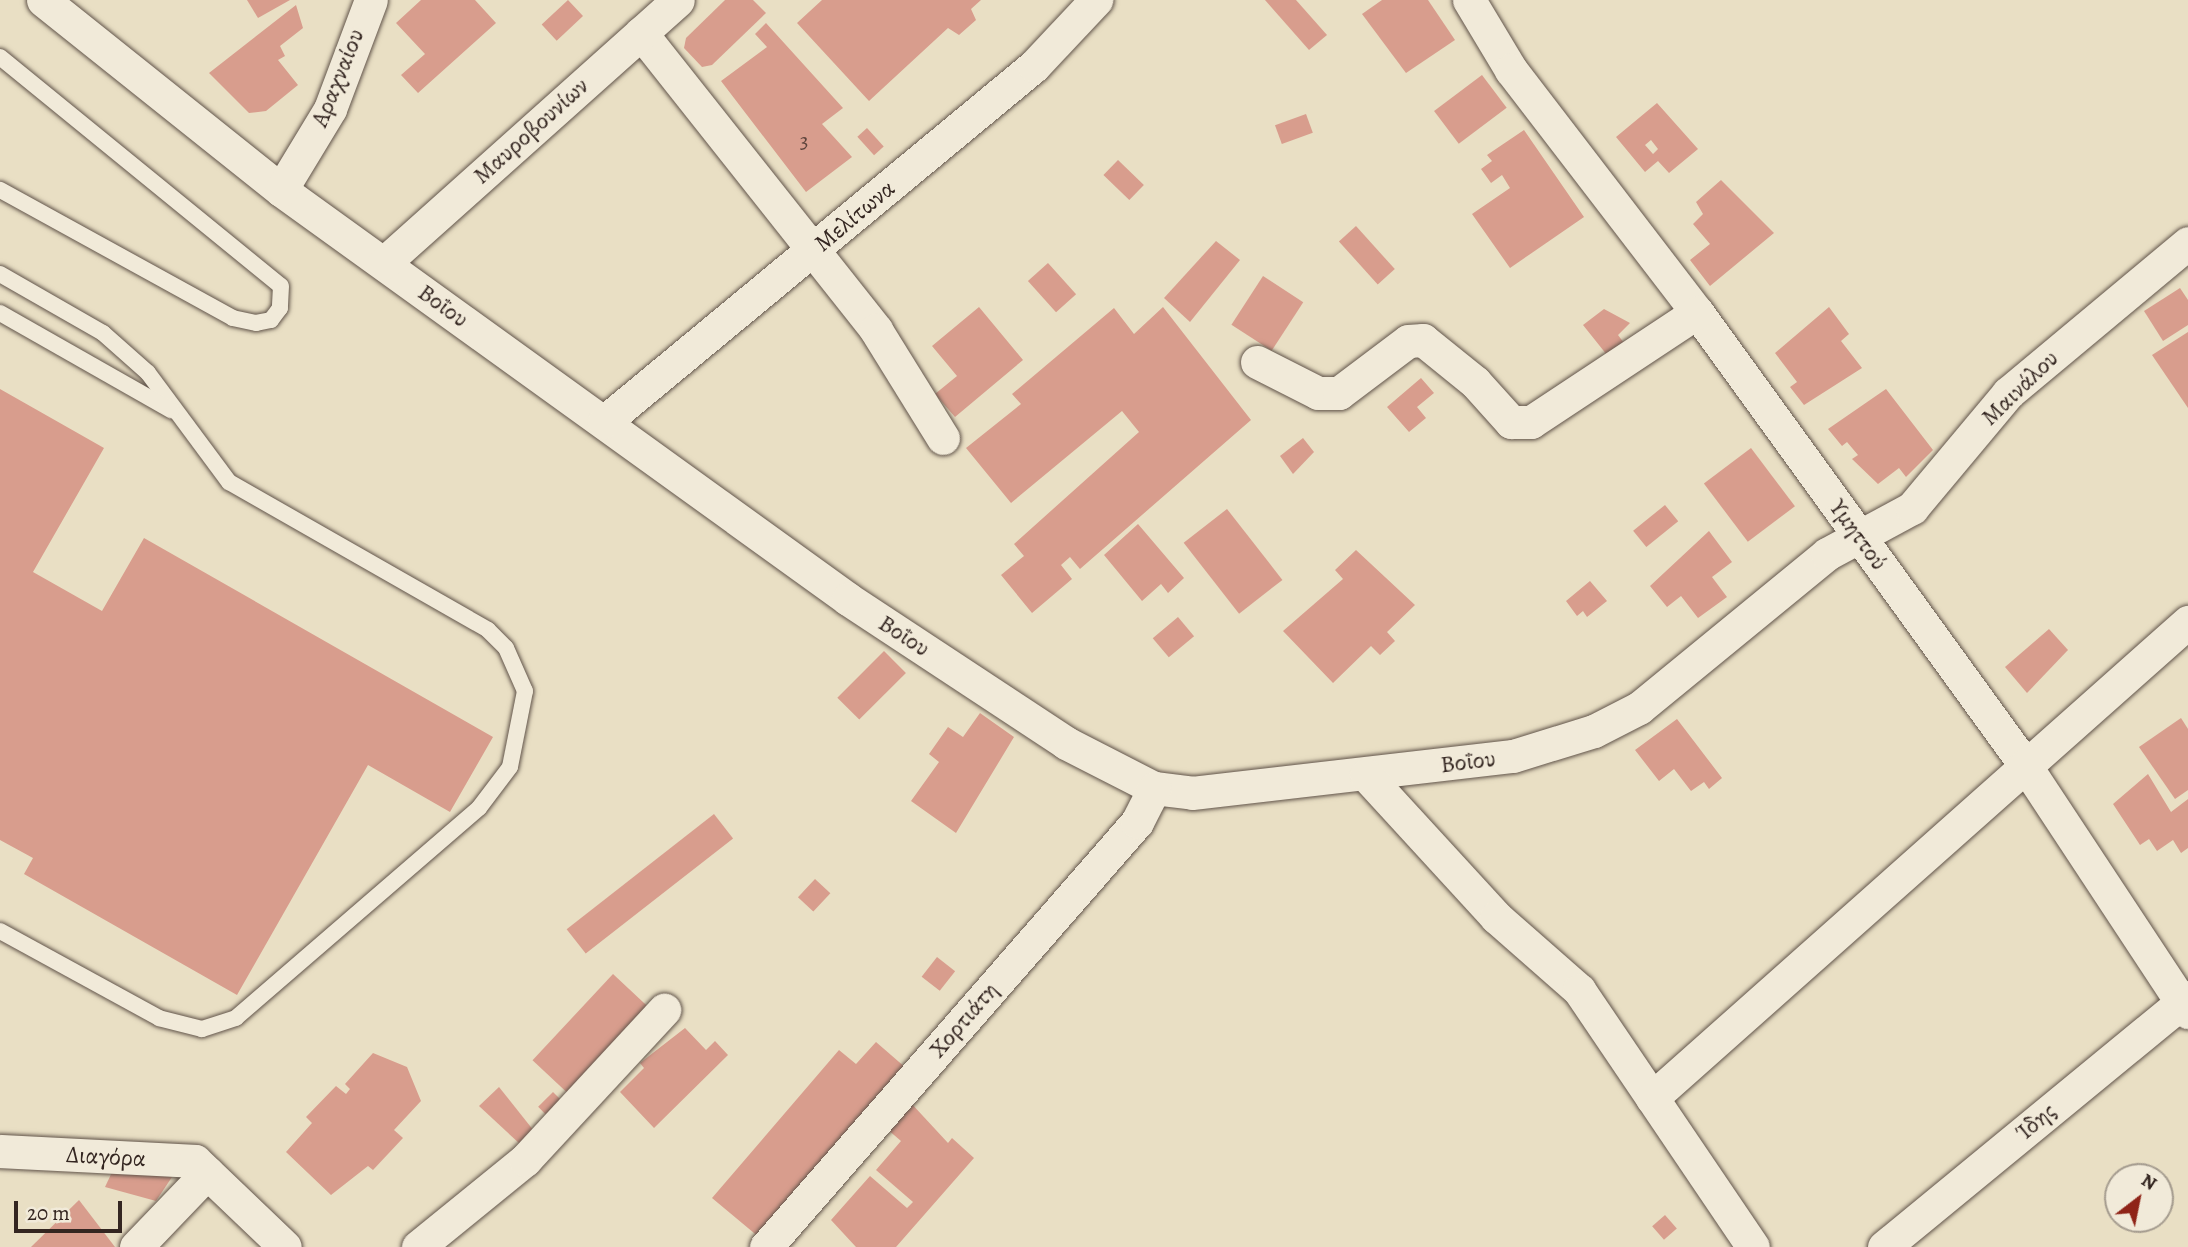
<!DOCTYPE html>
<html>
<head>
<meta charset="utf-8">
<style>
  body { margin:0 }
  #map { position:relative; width:2188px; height:1247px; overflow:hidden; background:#e9dfc4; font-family:Alegreya,serif }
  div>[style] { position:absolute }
  .building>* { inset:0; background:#d89d8d; transform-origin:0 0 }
  .roads { filter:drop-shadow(0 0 2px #61544a) drop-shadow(0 0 2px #61544a) }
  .lane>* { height:16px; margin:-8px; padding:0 8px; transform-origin:8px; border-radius:8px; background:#f1ead9 }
  .street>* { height:33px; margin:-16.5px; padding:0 16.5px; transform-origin:16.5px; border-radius:16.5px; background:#f1ead9 }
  span { translate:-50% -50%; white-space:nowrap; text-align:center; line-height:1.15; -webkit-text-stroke:6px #f1ead9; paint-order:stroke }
  .number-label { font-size:21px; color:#5d443c }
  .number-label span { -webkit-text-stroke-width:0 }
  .street-label { font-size:24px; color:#342621 }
  .north { position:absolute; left:2104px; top:1163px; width:70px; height:70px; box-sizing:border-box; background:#f1ead9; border:2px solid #a59c8f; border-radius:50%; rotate:32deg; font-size:19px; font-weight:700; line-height:28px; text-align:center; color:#342621 }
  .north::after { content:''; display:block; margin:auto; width:24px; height:32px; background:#8f2418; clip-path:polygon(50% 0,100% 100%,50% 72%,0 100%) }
  .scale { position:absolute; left:14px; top:1201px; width:108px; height:32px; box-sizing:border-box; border:4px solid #342621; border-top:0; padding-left:9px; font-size:21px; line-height:24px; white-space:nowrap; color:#342621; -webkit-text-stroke:5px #f1ead9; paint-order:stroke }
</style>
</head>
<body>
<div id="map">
  <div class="building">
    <i style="clip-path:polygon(247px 0,290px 0,258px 18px)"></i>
    <i style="clip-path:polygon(421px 0,475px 0,496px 23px,418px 93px,401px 75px,425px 54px,396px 23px)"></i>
    <i style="left:568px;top:0;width:22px;height:36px;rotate:47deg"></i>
    <i style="clip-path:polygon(725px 0,753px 0,766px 13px,712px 65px,702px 67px,684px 48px,686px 38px)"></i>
    <i style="clip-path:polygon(822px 0,981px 0,971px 9px,976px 20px,959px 35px,948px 28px,869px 101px,797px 23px)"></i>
    <i style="clip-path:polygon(1265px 0,1296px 0,1327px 35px,1309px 50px)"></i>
    <i style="clip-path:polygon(1382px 0,1428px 0,1455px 40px,1406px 73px,1362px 14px)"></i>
    <i style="clip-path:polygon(296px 5px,303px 28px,280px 46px,285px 56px,278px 60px,298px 85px,266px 111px,249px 113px,209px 73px)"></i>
    <i style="clip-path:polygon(766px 23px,843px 108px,822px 124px,852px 157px,806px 192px,721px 81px,767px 47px,755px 34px)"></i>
    <i style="left:1482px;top:75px;width:41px;height:60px;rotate:53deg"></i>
    <i style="clip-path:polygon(evenodd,1657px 103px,1698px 149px,1669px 173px,1658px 161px,1645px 172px,1616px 137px,1657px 103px,1651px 140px,1658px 149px,1653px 154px,1645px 145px,1651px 140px)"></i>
    <i style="left:1306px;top:114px;width:20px;height:33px;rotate:70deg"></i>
    <i style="left:867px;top:128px;width:25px;height:13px;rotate:48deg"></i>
    <i style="clip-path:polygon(1524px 130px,1584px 217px,1510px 268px,1472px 214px,1510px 188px,1502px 175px,1491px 183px,1481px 169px,1492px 161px,1487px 155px)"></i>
    <i style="left:1118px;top:160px;width:36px;height:21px;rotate:44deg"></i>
    <i style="clip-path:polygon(1721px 180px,1774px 233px,1710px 286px,1690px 260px,1710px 244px,1693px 224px,1703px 214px,1696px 202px)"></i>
    <i style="left:1356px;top:226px;width:58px;height:23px;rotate:48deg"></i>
    <i style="clip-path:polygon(1216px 241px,1240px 260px,1190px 322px,1164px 298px)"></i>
    <i style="left:1048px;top:263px;width:42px;height:27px;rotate:48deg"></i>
    <i style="left:1263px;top:276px;width:48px;height:58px;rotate:33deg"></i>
    <i style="clip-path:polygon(2180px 288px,2188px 300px,2188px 325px,2163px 341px,2144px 311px)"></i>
    <i style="clip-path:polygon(979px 307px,1023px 360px,955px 417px,935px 394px,957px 376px,932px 346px)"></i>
    <i style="clip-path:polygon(1163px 307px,1251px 420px,1080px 569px,1070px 557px,1061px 565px,1072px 579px,1032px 613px,1001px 575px,1024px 556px,1014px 544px,1139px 432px,1122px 411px,1011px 503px,966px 448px,1021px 404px,1012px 394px,1114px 308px,1134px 334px)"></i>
    <i style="clip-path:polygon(1829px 307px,1849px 334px,1841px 341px,1862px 368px,1804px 405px,1790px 387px,1797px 382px,1775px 353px)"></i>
    <i style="clip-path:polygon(1604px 309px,1630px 323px,1618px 335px,1627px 347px,1611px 360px,1583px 325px)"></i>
    <i style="clip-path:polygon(2188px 332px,2188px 408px,2152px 355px)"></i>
    <i style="clip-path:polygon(1421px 378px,1434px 393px,1417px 407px,1426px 418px,1409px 432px,1387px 407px)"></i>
    <i style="clip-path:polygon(0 389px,104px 448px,33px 572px,102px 611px,144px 538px,493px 737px,450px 812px,368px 765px,237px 995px,24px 874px,33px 858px,0 840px)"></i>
    <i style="clip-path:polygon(1886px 389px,1933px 450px,1906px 477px,1899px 468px,1878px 484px,1852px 459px,1858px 455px,1847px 442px,1842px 446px,1828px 429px)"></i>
    <i style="clip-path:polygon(1303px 438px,1314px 452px,1293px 474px,1280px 456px)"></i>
    <i style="left:1751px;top:448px;width:73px;height:59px;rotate:53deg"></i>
    <i style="left:1665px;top:505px;width:21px;height:41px;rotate:51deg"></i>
    <i style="left:1227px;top:509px;width:90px;height:55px;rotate:52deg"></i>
    <i style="clip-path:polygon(1138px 524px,1184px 578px,1168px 593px,1161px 584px,1142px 601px,1104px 555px)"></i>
    <i style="clip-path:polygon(1709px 531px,1732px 562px,1712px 577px,1727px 597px,1698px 618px,1681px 596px,1667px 607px,1650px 586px)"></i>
    <i style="clip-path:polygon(1356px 550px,1415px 605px,1387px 632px,1395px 641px,1380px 655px,1371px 646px,1333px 683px,1283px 631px,1343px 579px,1335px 570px)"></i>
    <i style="clip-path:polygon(1590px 581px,1607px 601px,1587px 617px,1583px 611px,1577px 616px,1566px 601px)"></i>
    <i style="left:1178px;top:617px;width:25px;height:33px;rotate:50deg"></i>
    <i style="clip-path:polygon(2049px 629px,2068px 650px,2027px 693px,2005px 667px)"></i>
    <i style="left:884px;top:651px;width:31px;height:66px;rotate:45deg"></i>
    <i style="clip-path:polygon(980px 713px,1014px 737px,956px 833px,911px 801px,939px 762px,929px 754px,948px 727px,963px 737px)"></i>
    <i style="clip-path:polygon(2181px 718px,2188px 729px,2188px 790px,2175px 799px,2139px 747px)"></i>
    <i style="clip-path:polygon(1677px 719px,1722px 778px,1709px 789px,1704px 782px,1691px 791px,1674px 769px,1659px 781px,1635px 750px)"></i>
    <i style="clip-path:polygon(2148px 774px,2171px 812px,2188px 799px,2188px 848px,2181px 853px,2173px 840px,2157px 851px,2149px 839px,2140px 845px,2113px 804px)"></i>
    <i style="left:714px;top:814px;width:31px;height:187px;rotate:52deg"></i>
    <i style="left:815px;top:879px;width:21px;height:25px;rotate:43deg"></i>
    <i style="left:937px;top:957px;width:23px;height:25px;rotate:38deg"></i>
    <i style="left:613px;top:974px;width:53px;height:118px;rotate:43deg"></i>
    <i style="clip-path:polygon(685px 1028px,706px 1050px,715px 1041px,728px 1055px,654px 1128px,620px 1092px,644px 1068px,640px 1063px)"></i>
    <i style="clip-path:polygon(876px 1042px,906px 1068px,760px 1238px,712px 1198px,839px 1050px,856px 1064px)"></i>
    <i style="clip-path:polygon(373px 1053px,407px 1067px,421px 1101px,394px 1130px,403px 1138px,373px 1170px,368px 1166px,331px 1195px,286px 1152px,312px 1123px,306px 1117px,336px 1086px,346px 1094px,350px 1089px,345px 1084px)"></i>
    <i style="clip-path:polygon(499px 1087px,534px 1131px,520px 1144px,479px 1106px)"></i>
    <i style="left:553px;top:1092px;width:16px;height:21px;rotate:45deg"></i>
    <i style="clip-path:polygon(910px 1102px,948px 1143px,952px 1138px,974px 1158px,896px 1247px,856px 1247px,831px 1220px,870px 1176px,907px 1208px,913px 1202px,876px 1170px,901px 1141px,887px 1129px)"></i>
    <i style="clip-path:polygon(114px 1168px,172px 1177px,156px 1201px,105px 1187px)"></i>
    <i style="clip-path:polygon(79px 1200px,115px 1247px,31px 1247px)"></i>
    <i style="left:1665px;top:1215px;width:18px;height:17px;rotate:49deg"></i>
  </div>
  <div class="roads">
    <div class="lane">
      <i style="left:0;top:57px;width:362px;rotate:39.2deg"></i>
      <i style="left:281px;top:286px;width:22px;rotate:93deg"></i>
      <i style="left:280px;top:308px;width:15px;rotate:127deg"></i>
      <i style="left:271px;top:320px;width:15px;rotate:169deg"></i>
      <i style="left:256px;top:323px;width:24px;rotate:-168deg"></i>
      <i style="left:233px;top:318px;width:266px;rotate:-151.2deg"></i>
      <i style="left:0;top:274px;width:119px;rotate:29.8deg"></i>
      <i style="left:103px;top:333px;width:60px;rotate:41.6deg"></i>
      <i style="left:148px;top:373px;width:136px;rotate:53.4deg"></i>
      <i style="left:229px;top:482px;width:298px;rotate:29.7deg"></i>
      <i style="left:488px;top:630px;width:25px;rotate:45deg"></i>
      <i style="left:506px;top:648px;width:47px;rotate:66.2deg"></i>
      <i style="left:525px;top:691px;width:77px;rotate:101.2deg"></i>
      <i style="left:510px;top:767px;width:51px;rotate:127.1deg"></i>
      <i style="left:479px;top:808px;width:321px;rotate:139.2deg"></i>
      <i style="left:236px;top:1018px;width:36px;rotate:162deg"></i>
      <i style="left:202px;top:1029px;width:44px;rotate:-165.7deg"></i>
      <i style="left:159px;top:1018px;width:181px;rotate:-151.3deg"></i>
      <i style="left:0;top:313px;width:197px;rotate:29.6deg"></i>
    </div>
    <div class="street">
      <i style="left:43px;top:0;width:305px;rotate:38.6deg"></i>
      <i style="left:281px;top:190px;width:699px;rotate:35.8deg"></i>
      <i style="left:848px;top:599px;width:261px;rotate:33.4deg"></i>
      <i style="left:1066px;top:743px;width:99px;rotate:27.1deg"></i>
      <i style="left:1154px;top:788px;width:38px;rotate:7deg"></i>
      <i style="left:1192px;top:793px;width:323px;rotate:-6.6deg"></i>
      <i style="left:1513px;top:756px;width:85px;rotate:-17.2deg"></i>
      <i style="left:1594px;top:731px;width:51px;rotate:-27.1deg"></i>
      <i style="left:1639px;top:708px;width:243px;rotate:-39.3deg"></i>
      <i style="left:1827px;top:554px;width:97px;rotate:-28.4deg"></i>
      <i style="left:1912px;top:508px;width:150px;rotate:-50.1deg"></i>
      <i style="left:2008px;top:393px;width:234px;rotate:-39.8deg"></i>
      <i style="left:1469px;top:0;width:82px;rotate:59deg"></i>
      <i style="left:1511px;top:70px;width:305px;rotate:52.5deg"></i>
      <i style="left:1697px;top:312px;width:559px;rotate:54.09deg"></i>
      <i style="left:2025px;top:765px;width:296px;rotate:56.6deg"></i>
      <i style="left:641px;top:33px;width:379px;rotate:51.6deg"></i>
      <i style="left:876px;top:330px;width:127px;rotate:58.2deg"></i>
      <i style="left:281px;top:190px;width:95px;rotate:-58.8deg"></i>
      <i style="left:330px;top:109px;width:116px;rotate:-69.4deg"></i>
      <i style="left:384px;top:263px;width:394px;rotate:-41.8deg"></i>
      <i style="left:1257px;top:362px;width:68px;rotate:26.9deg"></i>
      <i style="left:1318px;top:393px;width:21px"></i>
      <i style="left:1339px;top:393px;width:86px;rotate:-37deg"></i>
      <i style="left:1408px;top:341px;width:15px;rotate:-4deg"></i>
      <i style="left:1423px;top:340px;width:67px;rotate:38.9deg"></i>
      <i style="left:1475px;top:382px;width:54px;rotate:48deg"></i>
      <i style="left:1511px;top:422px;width:20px"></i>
      <i style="left:1531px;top:422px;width:199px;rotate:-33.5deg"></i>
      <i style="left:604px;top:422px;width:558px;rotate:-39.62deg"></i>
      <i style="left:1034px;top:66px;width:91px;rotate:-46.8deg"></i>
      <i style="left:1366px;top:775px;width:193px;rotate:47.5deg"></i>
      <i style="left:1496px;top:917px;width:111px;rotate:41.3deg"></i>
      <i style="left:1579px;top:990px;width:310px;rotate:55.9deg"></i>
      <i style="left:1652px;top:1098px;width:717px;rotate:-41.61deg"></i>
      <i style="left:0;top:1151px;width:195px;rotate:2.9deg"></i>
      <i style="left:195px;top:1161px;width:124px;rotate:43.7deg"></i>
      <i style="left:136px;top:1247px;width:103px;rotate:-46.2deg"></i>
      <i style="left:418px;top:1247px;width:138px;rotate:-39.1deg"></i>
      <i style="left:525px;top:1160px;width:205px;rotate:-47.2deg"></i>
      <i style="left:766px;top:1247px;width:564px;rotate:-48.88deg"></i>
      <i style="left:1137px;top:822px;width:38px;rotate:-63deg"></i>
      <i style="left:1884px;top:1247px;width:394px;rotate:-39.4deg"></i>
    </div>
  </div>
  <div class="number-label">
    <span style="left:804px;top:141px">3</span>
  </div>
  <div class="street-label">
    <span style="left:338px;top:78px;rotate:-68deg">Αραχναίου</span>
    <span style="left:531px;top:131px;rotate:-42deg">Μαυροβουνίων</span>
    <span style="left:855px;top:216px;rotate:-40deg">Μελίτωνα</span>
    <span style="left:443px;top:306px;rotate:36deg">Βοΐου</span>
    <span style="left:2020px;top:388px;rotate:-44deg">Μαινάλου</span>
    <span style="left:1858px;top:535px;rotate:54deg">Υμηττού</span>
    <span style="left:904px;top:636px;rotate:33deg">Βοΐου</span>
    <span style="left:1468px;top:762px;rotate:-7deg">Βοΐου</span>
    <span style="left:964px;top:1020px;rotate:-49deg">Χορτιάτη</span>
    <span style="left:2036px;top:1122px;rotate:-40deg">Ίδης</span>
    <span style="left:106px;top:1157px;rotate:3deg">Διαγόρα</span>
  </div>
  <div class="north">N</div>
  <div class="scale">20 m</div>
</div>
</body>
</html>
